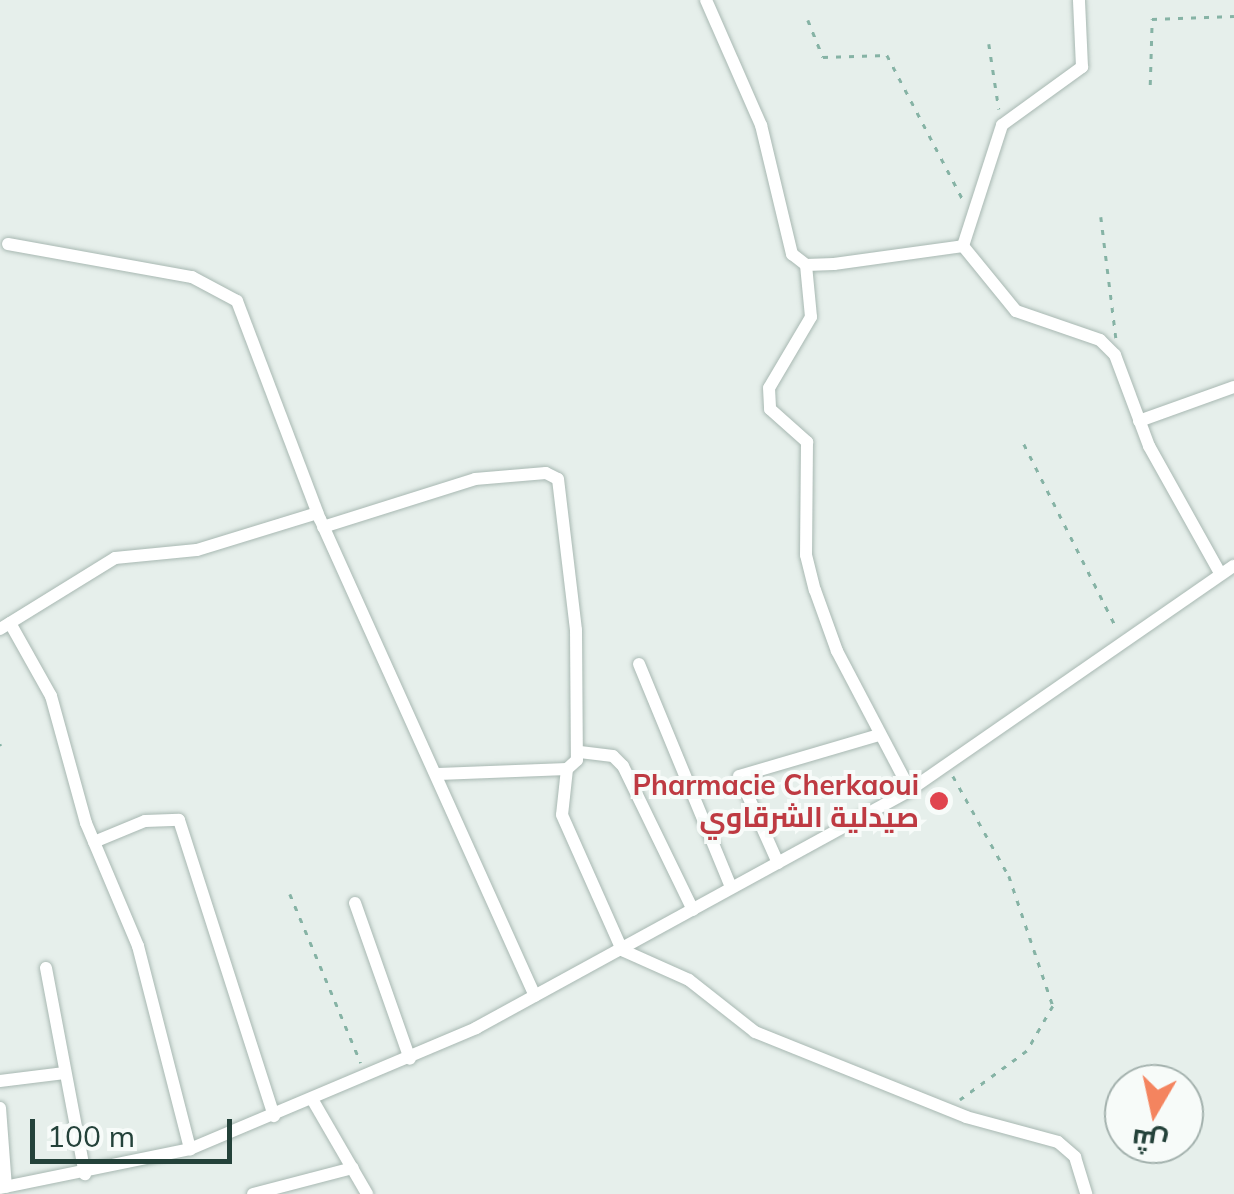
<!DOCTYPE html>
<html>
<head>
<meta charset="utf-8">
<style>
  body { margin:0 }
  #map { position:relative; width:1234px; height:1194px; overflow:hidden; background:#e6efeb; font-family:Mulish,Cairo,sans-serif }
  div>[style] { position:absolute }
  .path>* { height:2.5px; margin-top:-1.25px; transform-origin:0; background:repeating-linear-gradient(90deg,#86b3a5 0 5px,transparent 0 13px) }
  .roads { filter:drop-shadow(0 0 2px #a8b8b2) drop-shadow(0 0 2px #a8b8b2) }
  .street>* { height:12px; margin:-6px; padding:0 6px; transform-origin:6px; border-radius:6px; background:#fff }
  .dots>* { width:28px; height:28px; translate:-50% -50%; box-sizing:border-box; border:5px solid #f7fbf9; border-radius:50% }
  span { translate:-50% -50%; white-space:nowrap; text-align:center; line-height:1.15; -webkit-text-stroke:8px #f7fbf9; paint-order:stroke }
  .health-label { font-size:28px; color:#be3a42; font-weight:700 }
  .right { translate:-100% -50%; text-align:right }
  .north { position:absolute; left:1104px; top:1064px; width:100px; height:100px; box-sizing:border-box; background:#f7fbf9; border:2px solid #a3b1ad; border-radius:50%; rotate:189deg; font-size:28px; font-weight:700; line-height:40px; text-align:center; color:#24423a }
  .north::after { content:''; display:block; margin:auto; width:35px; height:45px; background:#f4845f; clip-path:polygon(50% 0,100% 100%,50% 72%,0 100%) }
  .scale { position:absolute; left:30px; top:1119px; width:202px; height:45px; box-sizing:border-box; border:5px solid #24423a; border-top:0; padding-left:12px; font-size:30px; line-height:35px; white-space:nowrap; color:#24423a; -webkit-text-stroke:8px #f7fbf9; paint-order:stroke }
</style>
</head>
<body>
<div id="map">
  <div class="path">
    <i style="left:808px;top:20px;width:40px;rotate:68deg"></i>
    <i style="left:823px;top:57px;width:64px;rotate:-1.8deg"></i>
    <i style="left:887px;top:55px;width:164px;rotate:62.3deg"></i>
    <i style="left:989px;top:44px;width:66px;rotate:81.3deg"></i>
    <i style="left:1150px;top:85px;width:66px;rotate:-88.3deg"></i>
    <i style="left:1152px;top:19px;width:82px;rotate:-2.1deg"></i>
    <i style="left:1101px;top:217px;width:122px;rotate:82.9deg"></i>
    <i style="left:1024px;top:444px;width:207px;rotate:63.3deg"></i>
    <i style="left:0;top:744px;width:2px;rotate:63deg"></i>
    <i style="left:953px;top:776px;width:115px;rotate:60.8deg"></i>
    <i style="left:1009px;top:876px;width:137px;rotate:71.3deg"></i>
    <i style="left:1053px;top:1006px;width:52px;rotate:120deg"></i>
    <i style="left:1027px;top:1051px;width:83px;rotate:143.8deg"></i>
    <i style="left:290px;top:894px;width:183px;rotate:67.2deg"></i>
  </div>
  <div class="roads">
    <div class="street">
      <i style="left:706px;top:0;width:137px;rotate:66.3deg"></i>
      <i style="left:761px;top:125px;width:133px;rotate:76.5deg"></i>
      <i style="left:792px;top:254px;width:18px;rotate:38deg"></i>
      <i style="left:806px;top:265px;width:28px;rotate:-2deg"></i>
      <i style="left:834px;top:264px;width:130px;rotate:-7.9deg"></i>
      <i style="left:963px;top:246px;width:84px;rotate:50.8deg"></i>
      <i style="left:1016px;top:311px;width:89px;rotate:19deg"></i>
      <i style="left:1100px;top:340px;width:21px;rotate:45deg"></i>
      <i style="left:1115px;top:355px;width:97px;rotate:69.5deg"></i>
      <i style="left:1149px;top:446px;width:145px;rotate:60.8deg"></i>
      <i style="left:8px;top:244px;width:187px;rotate:10.2deg"></i>
      <i style="left:192px;top:277px;width:51px;rotate:28.1deg"></i>
      <i style="left:237px;top:301px;width:233px;rotate:69.2deg"></i>
      <i style="left:320px;top:519px;width:523px;rotate:65.74deg"></i>
      <i style="left:963px;top:246px;width:127px;rotate:-72.1deg"></i>
      <i style="left:1002px;top:125px;width:99px;rotate:-35.9deg"></i>
      <i style="left:1082px;top:67px;width:67px;rotate:-92.6deg"></i>
      <i style="left:806px;top:265px;width:52px;rotate:84.5deg"></i>
      <i style="left:811px;top:317px;width:82px;rotate:120.6deg"></i>
      <i style="left:769px;top:388px;width:21px;rotate:87deg"></i>
      <i style="left:770px;top:409px;width:50px;rotate:41.7deg"></i>
      <i style="left:807px;top:442px;width:113px;rotate:90.5deg"></i>
      <i style="left:806px;top:555px;width:36px;rotate:76deg"></i>
      <i style="left:815px;top:590px;width:65px;rotate:70.2deg"></i>
      <i style="left:837px;top:651px;width:157px;rotate:62.3deg"></i>
      <i style="left:1139px;top:421px;width:101px;rotate:-19.7deg"></i>
      <i style="left:323px;top:527px;width:159px;rotate:-17.5deg"></i>
      <i style="left:475px;top:479px;width:71px;rotate:-4.8deg"></i>
      <i style="left:546px;top:473px;width:13px;rotate:27deg"></i>
      <i style="left:558px;top:479px;width:152px;rotate:83.2deg"></i>
      <i style="left:576px;top:630px;width:130px;rotate:89.6deg"></i>
      <i style="left:577px;top:760px;width:13px;rotate:138deg"></i>
      <i style="left:567px;top:769px;width:129px;rotate:177.8deg"></i>
      <i style="left:10px;top:623px;width:84px;rotate:60.7deg"></i>
      <i style="left:51px;top:696px;width:132px;rotate:74.6deg"></i>
      <i style="left:86px;top:823px;width:134px;rotate:67.1deg"></i>
      <i style="left:138px;top:946px;width:210px;rotate:75.6deg"></i>
      <i style="left:0;top:629px;width:135px;rotate:-31.7deg"></i>
      <i style="left:115px;top:558px;width:82px;rotate:-5.6deg"></i>
      <i style="left:197px;top:550px;width:126px;rotate:-17.1deg"></i>
      <i style="left:639px;top:664px;width:241px;rotate:67.6deg"></i>
      <i style="left:580px;top:752px;width:33px;rotate:7deg"></i>
      <i style="left:613px;top:756px;width:14px;rotate:45deg"></i>
      <i style="left:623px;top:766px;width:160px;rotate:64.1deg"></i>
      <i style="left:567px;top:769px;width:46px;rotate:96.2deg"></i>
      <i style="left:562px;top:815px;width:148px;rotate:66deg"></i>
      <i style="left:622px;top:950px;width:73px;rotate:24.1deg"></i>
      <i style="left:689px;top:980px;width:84px;rotate:38.2deg"></i>
      <i style="left:755px;top:1032px;width:227px;rotate:21.9deg"></i>
      <i style="left:966px;top:1117px;width:95px;rotate:15.2deg"></i>
      <i style="left:1058px;top:1142px;width:23px;rotate:41deg"></i>
      <i style="left:1075px;top:1157px;width:39px;rotate:73deg"></i>
      <i style="left:94px;top:842px;width:55px;rotate:-22.4deg"></i>
      <i style="left:145px;top:821px;width:34px;rotate:-2deg"></i>
      <i style="left:179px;top:820px;width:311px;rotate:72.2deg"></i>
      <i style="left:778px;top:863px;width:95px;rotate:-114.1deg"></i>
      <i style="left:739px;top:776px;width:146px;rotate:-16.3deg"></i>
      <i style="left:355px;top:903px;width:165px;rotate:70.6deg"></i>
      <i style="left:46px;top:968px;width:210px;rotate:79.3deg"></i>
      <i style="left:0;top:1081px;width:65px;rotate:-7deg"></i>
      <i style="left:312px;top:1099px;width:110px;rotate:59.9deg"></i>
      <i style="left:0;top:1108px;width:79px;rotate:85.7deg"></i>
      <i style="left:0;top:1188px;width:194px;rotate:-11.6deg"></i>
      <i style="left:190px;top:1149px;width:311px;rotate:-22.9deg"></i>
      <i style="left:476px;top:1028px;width:495px;rotate:-28.7deg"></i>
      <i style="left:910px;top:790px;width:394px;rotate:-34.7deg"></i>
      <i style="left:253px;top:1194px;width:103px;rotate:-14.6deg"></i>
    </div>
  </div>
  <div class="dots">
    <i style="left:939px;top:801px;background:#e0444e"></i>
  </div>
  <div class="health-label">
    <span class="right" style="left:919px;top:801px">Pharmacie Cherkaoui<br>صيدلية الشرقاوي</span>
  </div>
  <div class="north">ش</div>
  <div class="scale">100 m</div>
</div>
</body>
</html>
